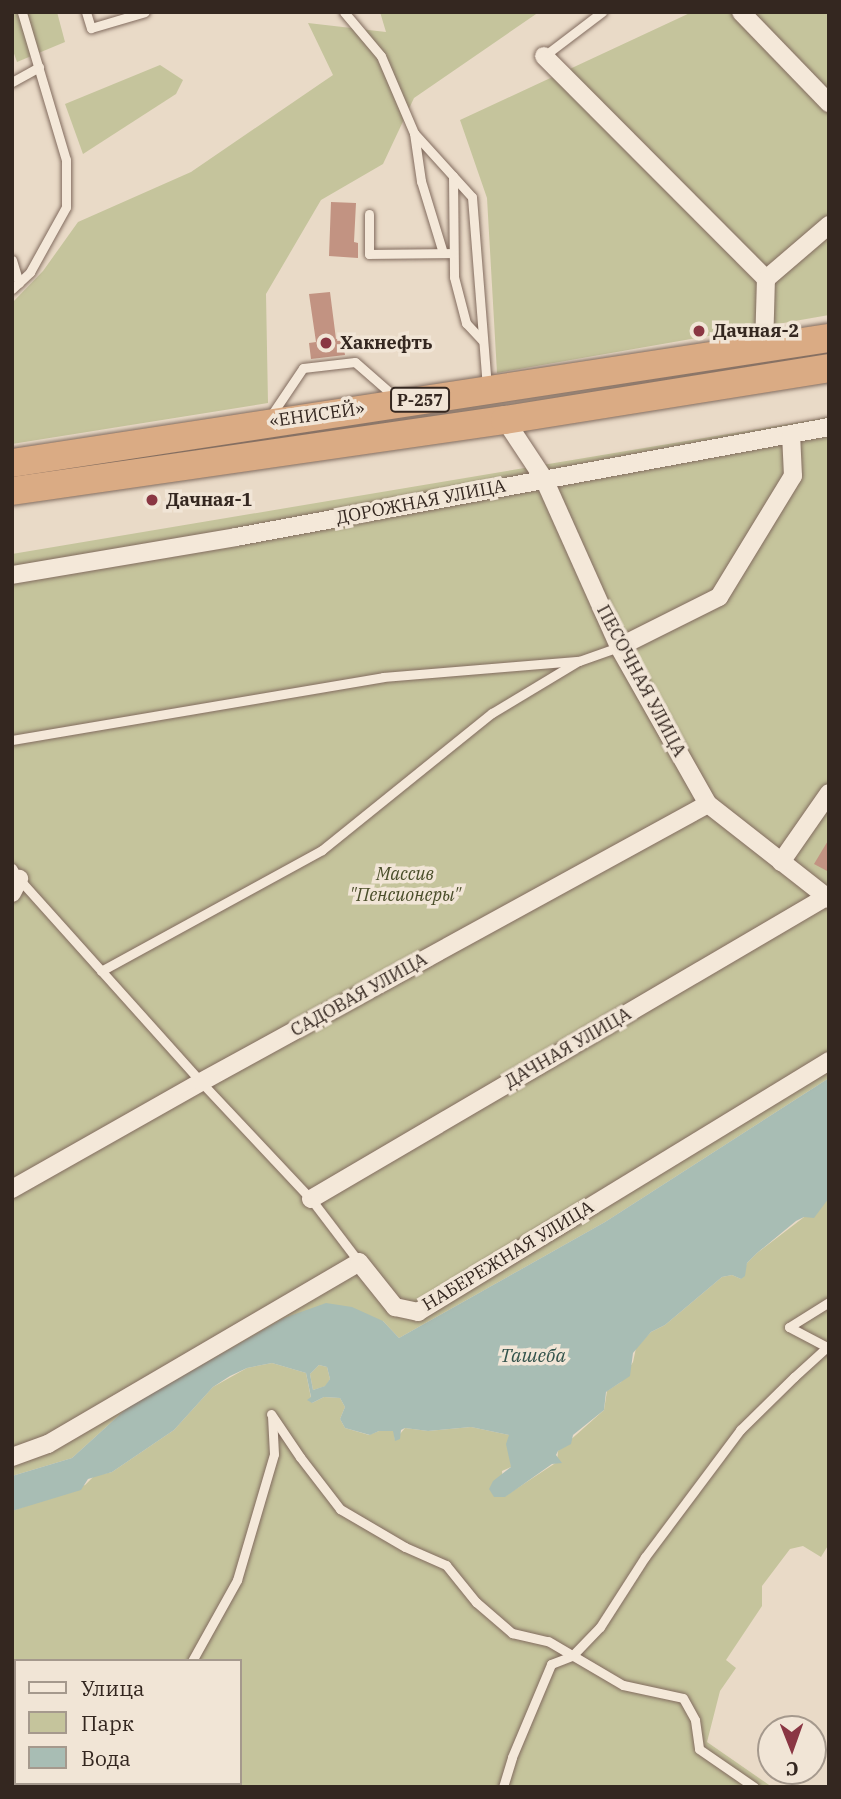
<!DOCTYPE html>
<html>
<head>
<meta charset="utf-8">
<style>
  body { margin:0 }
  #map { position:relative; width:841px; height:1799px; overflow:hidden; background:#e9dac7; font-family:"IBM Plex Serif",serif }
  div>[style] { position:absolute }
  .green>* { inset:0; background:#c5c49c }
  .water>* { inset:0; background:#a8bdb4 }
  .building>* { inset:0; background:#c29382 }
  .roads { filter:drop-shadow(0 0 2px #826c5f) drop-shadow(0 0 2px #826c5f) }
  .service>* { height:9px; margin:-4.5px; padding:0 4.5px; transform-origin:4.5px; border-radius:4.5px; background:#f4e8d9 }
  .minor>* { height:18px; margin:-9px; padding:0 9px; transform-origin:9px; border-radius:9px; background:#f4e8d9 }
  .trunk>* { height:28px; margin:-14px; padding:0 14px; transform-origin:14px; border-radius:14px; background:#daab84 }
  .dots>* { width:19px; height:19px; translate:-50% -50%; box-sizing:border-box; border:4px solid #f1e5d6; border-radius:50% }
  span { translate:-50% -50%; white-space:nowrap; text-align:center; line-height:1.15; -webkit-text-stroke:7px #f1e5d6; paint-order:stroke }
  .shield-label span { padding:2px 5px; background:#f1e5d6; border:2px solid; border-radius:5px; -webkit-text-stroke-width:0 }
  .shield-label { font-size:16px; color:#342720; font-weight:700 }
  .poi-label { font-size:18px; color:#342720; font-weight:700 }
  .left { translate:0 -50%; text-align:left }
  .street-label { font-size:18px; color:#342720 }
  .park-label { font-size:18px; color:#4a4e2a; font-style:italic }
  .water-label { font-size:19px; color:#32524b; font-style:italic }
  .frame { position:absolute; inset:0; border:14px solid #342720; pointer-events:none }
  .legend { position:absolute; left:14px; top:1659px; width:228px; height:126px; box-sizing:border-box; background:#f1e5d6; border:2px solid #a5998d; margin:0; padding:9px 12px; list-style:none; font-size:21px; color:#342720 }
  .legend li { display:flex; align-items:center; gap:14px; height:35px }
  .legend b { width:35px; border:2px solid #a5998d }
  .north { position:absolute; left:757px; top:1715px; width:70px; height:70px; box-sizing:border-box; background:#f1e5d6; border:2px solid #a5998d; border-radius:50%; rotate:179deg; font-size:19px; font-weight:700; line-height:28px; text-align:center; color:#342720 }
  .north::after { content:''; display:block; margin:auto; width:24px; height:32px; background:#8a3643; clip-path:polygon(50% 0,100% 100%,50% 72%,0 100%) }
</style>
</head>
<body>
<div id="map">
  <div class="green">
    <i style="clip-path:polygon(12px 12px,57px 12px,65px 42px,17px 62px,12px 48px)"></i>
    <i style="clip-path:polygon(380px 12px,539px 12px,414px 98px,383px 164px,321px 200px,266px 294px,268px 403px,12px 444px,12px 303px,43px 271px,78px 222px,191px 172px,333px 75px,308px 23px,386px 32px)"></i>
    <i style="clip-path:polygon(692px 12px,829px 12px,829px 315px,497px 373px,487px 198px,460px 120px)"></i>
    <i style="clip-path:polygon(160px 65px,183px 80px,176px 94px,83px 154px,65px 104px)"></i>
    <i style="clip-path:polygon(829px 417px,829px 1078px,605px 1222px,399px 1338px,383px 1321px,162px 1388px,139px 1397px,72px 1458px,12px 1476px,12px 554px)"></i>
    <i style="clip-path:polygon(evenodd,829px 1198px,829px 1544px,821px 1557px,803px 1546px,790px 1549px,762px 1586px,762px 1606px,726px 1660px,736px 1668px,720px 1691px,707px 1742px,772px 1787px,12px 1787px,12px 1511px,85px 1485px,94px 1476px,112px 1472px,174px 1430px,213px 1387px,247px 1368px,272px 1363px,306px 1373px,312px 1403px,324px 1397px,340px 1398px,345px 1407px,340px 1419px,345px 1428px,369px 1435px,379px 1431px,394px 1431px,395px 1440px,405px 1428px,428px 1431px,471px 1427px,509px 1435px,511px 1467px,502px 1471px,504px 1497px,557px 1462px,558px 1451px,604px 1410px,607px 1391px,621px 1382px,633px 1362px,636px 1348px,651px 1332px,665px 1325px,722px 1277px,732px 1275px,741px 1279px,747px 1263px,757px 1253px,829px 1198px,16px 1661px,240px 1661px,240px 1783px,16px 1783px,16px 1661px)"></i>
    <i style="clip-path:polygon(319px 1365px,327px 1367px,330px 1379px,326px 1386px,313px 1390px,310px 1374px)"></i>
  </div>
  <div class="water">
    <i style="clip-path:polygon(evenodd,829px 1078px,829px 1198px,814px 1218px,804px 1217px,796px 1221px,757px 1253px,747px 1263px,745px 1276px,741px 1279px,732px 1275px,722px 1277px,665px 1325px,651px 1332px,633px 1353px,630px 1376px,606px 1392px,604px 1410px,573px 1435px,571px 1444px,558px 1451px,556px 1455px,562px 1463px,552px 1464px,505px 1497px,494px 1497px,489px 1489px,493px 1481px,511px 1467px,506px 1444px,509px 1435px,471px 1427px,428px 1431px,405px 1428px,401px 1430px,400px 1439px,395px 1441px,393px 1431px,379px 1431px,370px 1435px,345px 1428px,340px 1419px,345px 1407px,340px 1398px,324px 1397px,312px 1403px,307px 1400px,311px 1397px,306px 1373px,272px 1363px,247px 1368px,230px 1376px,213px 1387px,174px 1430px,112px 1472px,88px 1479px,81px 1490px,12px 1511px,12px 1476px,72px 1458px,139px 1397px,162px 1388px,284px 1318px,326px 1303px,352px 1307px,383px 1321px,399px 1338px,605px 1222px,829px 1078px,319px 1365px,327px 1367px,330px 1379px,325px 1386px,313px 1390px,310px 1374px,319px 1365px)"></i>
  </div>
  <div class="building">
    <i style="clip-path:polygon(331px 202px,356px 203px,354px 242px,358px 243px,358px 258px,329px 256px)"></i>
    <i style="clip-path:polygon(330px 292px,336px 339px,342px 338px,345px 355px,311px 359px,309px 343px,316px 342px,309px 294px)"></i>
    <i style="clip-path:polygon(829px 839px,829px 872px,814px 864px)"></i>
  </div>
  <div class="roads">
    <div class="service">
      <i style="left:86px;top:12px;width:17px;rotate:73deg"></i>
      <i style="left:91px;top:28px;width:56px;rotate:-16.5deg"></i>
      <i style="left:344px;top:12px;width:57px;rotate:49.9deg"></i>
      <i style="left:381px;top:56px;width:84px;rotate:66.8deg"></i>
      <i style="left:414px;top:133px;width:86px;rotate:47.8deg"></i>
      <i style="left:472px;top:197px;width:191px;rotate:85.5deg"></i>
      <i style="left:544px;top:56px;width:73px;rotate:-37.2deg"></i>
      <i style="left:12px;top:82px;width:31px;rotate:-29deg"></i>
      <i style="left:414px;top:133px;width:49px;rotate:81.7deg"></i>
      <i style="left:421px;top:181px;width:75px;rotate:73deg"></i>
      <i style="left:453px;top:176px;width:101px;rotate:89.4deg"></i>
      <i style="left:454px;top:277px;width:48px;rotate:75.4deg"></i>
      <i style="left:466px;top:323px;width:25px;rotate:47deg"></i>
      <i style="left:369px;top:214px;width:40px;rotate:90deg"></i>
      <i style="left:369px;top:254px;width:84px;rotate:-0.7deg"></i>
      <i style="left:12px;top:260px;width:24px;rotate:73deg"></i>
      <i style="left:12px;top:289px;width:25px;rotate:-43deg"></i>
      <i style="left:30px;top:272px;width:74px;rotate:-61deg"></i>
      <i style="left:66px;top:207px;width:47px;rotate:-90deg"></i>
      <i style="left:66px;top:160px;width:154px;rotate:-106.6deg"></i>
      <i style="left:270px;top:417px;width:59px;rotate:-56deg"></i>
      <i style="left:303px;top:368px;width:52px;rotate:-6.6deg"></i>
      <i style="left:355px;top:362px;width:53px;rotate:41.2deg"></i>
      <i style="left:12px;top:740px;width:376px;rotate:-9.6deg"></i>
      <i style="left:383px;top:677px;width:197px;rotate:-4.7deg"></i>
      <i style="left:579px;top:661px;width:42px;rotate:-19.3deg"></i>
      <i style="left:12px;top:868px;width:13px;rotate:58deg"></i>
      <i style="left:19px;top:879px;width:273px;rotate:48.1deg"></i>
      <i style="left:201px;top:1082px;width:161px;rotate:46.8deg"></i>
      <i style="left:311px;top:1199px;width:79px;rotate:52.7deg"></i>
      <i style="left:101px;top:971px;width:252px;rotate:-28.7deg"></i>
      <i style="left:322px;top:850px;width:218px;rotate:-38.9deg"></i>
      <i style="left:492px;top:713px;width:99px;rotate:-31deg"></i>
      <i style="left:827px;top:1347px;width:43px;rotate:-152.2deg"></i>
      <i style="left:789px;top:1327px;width:47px;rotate:-32deg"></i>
      <i style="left:271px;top:1414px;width:52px;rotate:56deg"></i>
      <i style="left:300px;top:1457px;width:66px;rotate:52.4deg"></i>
      <i style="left:340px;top:1509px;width:75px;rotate:30.3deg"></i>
      <i style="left:405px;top:1547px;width:45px;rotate:23.7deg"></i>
      <i style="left:446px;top:1565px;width:48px;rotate:51deg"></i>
      <i style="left:476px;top:1602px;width:48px;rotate:40.7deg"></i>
      <i style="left:512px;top:1633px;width:37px;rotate:13deg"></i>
      <i style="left:548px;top:1641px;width:87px;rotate:30.4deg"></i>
      <i style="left:623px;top:1685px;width:61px;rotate:12.2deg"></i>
      <i style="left:683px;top:1698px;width:25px;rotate:61deg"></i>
      <i style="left:695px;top:1720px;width:29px;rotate:82deg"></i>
      <i style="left:699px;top:1749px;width:67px;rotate:34.6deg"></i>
      <i style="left:192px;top:1661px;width:93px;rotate:-60.9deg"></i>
      <i style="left:237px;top:1580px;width:131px;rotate:-73.6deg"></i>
      <i style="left:274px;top:1454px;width:37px;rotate:-93deg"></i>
      <i style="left:12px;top:1741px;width:6px;rotate:45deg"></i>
      <i style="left:40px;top:1783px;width:4px;rotate:76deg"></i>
      <i style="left:148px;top:1787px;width:4px;rotate:-63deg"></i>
      <i style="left:503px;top:1787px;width:31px;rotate:-73deg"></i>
      <i style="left:512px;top:1757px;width:101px;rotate:-67.2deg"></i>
      <i style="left:551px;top:1664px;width:22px;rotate:-21deg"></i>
      <i style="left:572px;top:1656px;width:40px;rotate:-46deg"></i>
      <i style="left:600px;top:1627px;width:83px;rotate:-57.3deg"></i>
      <i style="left:645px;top:1557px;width:159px;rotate:-53.2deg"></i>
      <i style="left:740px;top:1430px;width:76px;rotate:-44.5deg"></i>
      <i style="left:794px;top:1377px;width:45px;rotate:-42.3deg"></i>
      <i style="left:827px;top:1347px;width:4px;rotate:56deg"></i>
    </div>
    <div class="minor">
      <i style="left:741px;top:12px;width:127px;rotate:46deg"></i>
      <i style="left:544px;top:56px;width:315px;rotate:45.1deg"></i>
      <i style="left:764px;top:349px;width:70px;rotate:-88.4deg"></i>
      <i style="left:766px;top:279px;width:83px;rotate:-40.6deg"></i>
      <i style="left:505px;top:420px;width:71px;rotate:56.5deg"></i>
      <i style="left:544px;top:479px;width:184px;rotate:65.9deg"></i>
      <i style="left:619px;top:647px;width:180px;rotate:60.5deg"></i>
      <i style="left:708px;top:804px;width:154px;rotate:38.1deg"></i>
      <i style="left:12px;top:575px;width:227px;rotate:-9.6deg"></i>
      <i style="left:236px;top:537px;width:603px;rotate:-10.51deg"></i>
      <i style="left:619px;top:647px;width:112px;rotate:-26.6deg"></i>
      <i style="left:719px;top:597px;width:142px;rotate:-58.6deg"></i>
      <i style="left:793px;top:476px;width:42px;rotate:-92.7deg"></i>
      <i style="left:781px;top:862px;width:84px;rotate:-55.2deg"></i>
      <i style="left:12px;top:893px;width:16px;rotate:-63deg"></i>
      <i style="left:12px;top:1189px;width:217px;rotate:-29.5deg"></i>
      <i style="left:201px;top:1082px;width:578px;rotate:-28.74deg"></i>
      <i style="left:311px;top:1199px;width:597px;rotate:-30.39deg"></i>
      <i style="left:12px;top:1457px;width:38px;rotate:-20deg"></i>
      <i style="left:48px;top:1444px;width:360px;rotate:-30.3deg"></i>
      <i style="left:359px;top:1262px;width:58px;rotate:51.3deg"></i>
      <i style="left:395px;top:1307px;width:24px;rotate:12deg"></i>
      <i style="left:418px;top:1312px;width:482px;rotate:-31.4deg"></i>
    </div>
    <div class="trunk">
      <i style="left:12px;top:463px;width:827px;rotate:-8.7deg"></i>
      <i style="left:12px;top:491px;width:498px;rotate:-8.2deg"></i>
      <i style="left:505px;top:420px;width:328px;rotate:-9.1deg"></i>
    </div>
  </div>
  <div class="dots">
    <i style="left:699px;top:331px;background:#8a3643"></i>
    <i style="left:326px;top:343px;background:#8a3643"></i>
    <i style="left:152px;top:500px;background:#8a3643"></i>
  </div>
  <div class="shield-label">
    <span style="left:420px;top:400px">Р-257</span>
  </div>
  <div class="poi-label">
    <span class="left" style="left:713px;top:331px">Дачная-2</span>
    <span class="left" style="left:340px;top:343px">Хакнефть</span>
    <span class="left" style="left:166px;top:500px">Дачная-1</span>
  </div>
  <div class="street-label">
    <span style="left:317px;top:415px;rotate:-8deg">«ЕНИСЕЙ»</span>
    <span style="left:421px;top:502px;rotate:-11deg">ДОРОЖНАЯ УЛИЦА</span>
    <span style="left:641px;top:681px;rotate:62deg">ПЕСОЧНАЯ УЛИЦА</span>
    <span style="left:359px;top:995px;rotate:-29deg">САДОВАЯ УЛИЦА</span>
    <span style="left:568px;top:1048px;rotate:-30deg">ДАЧНАЯ УЛИЦА</span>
    <span style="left:508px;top:1256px;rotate:-31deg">НАБЕРЕЖНАЯ УЛИЦА</span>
  </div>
  <div class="park-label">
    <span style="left:405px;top:885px">Массив<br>"Пенсионеры"</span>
  </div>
  <div class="water-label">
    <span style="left:533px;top:1356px">Ташеба</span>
  </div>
  <div class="frame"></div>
  <ul class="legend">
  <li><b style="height:9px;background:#f4e8d9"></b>Улица</li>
  <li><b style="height:19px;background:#c5c49c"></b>Парк</li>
  <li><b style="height:19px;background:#a8bdb4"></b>Вода</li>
  </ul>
  <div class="north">С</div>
</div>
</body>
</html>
